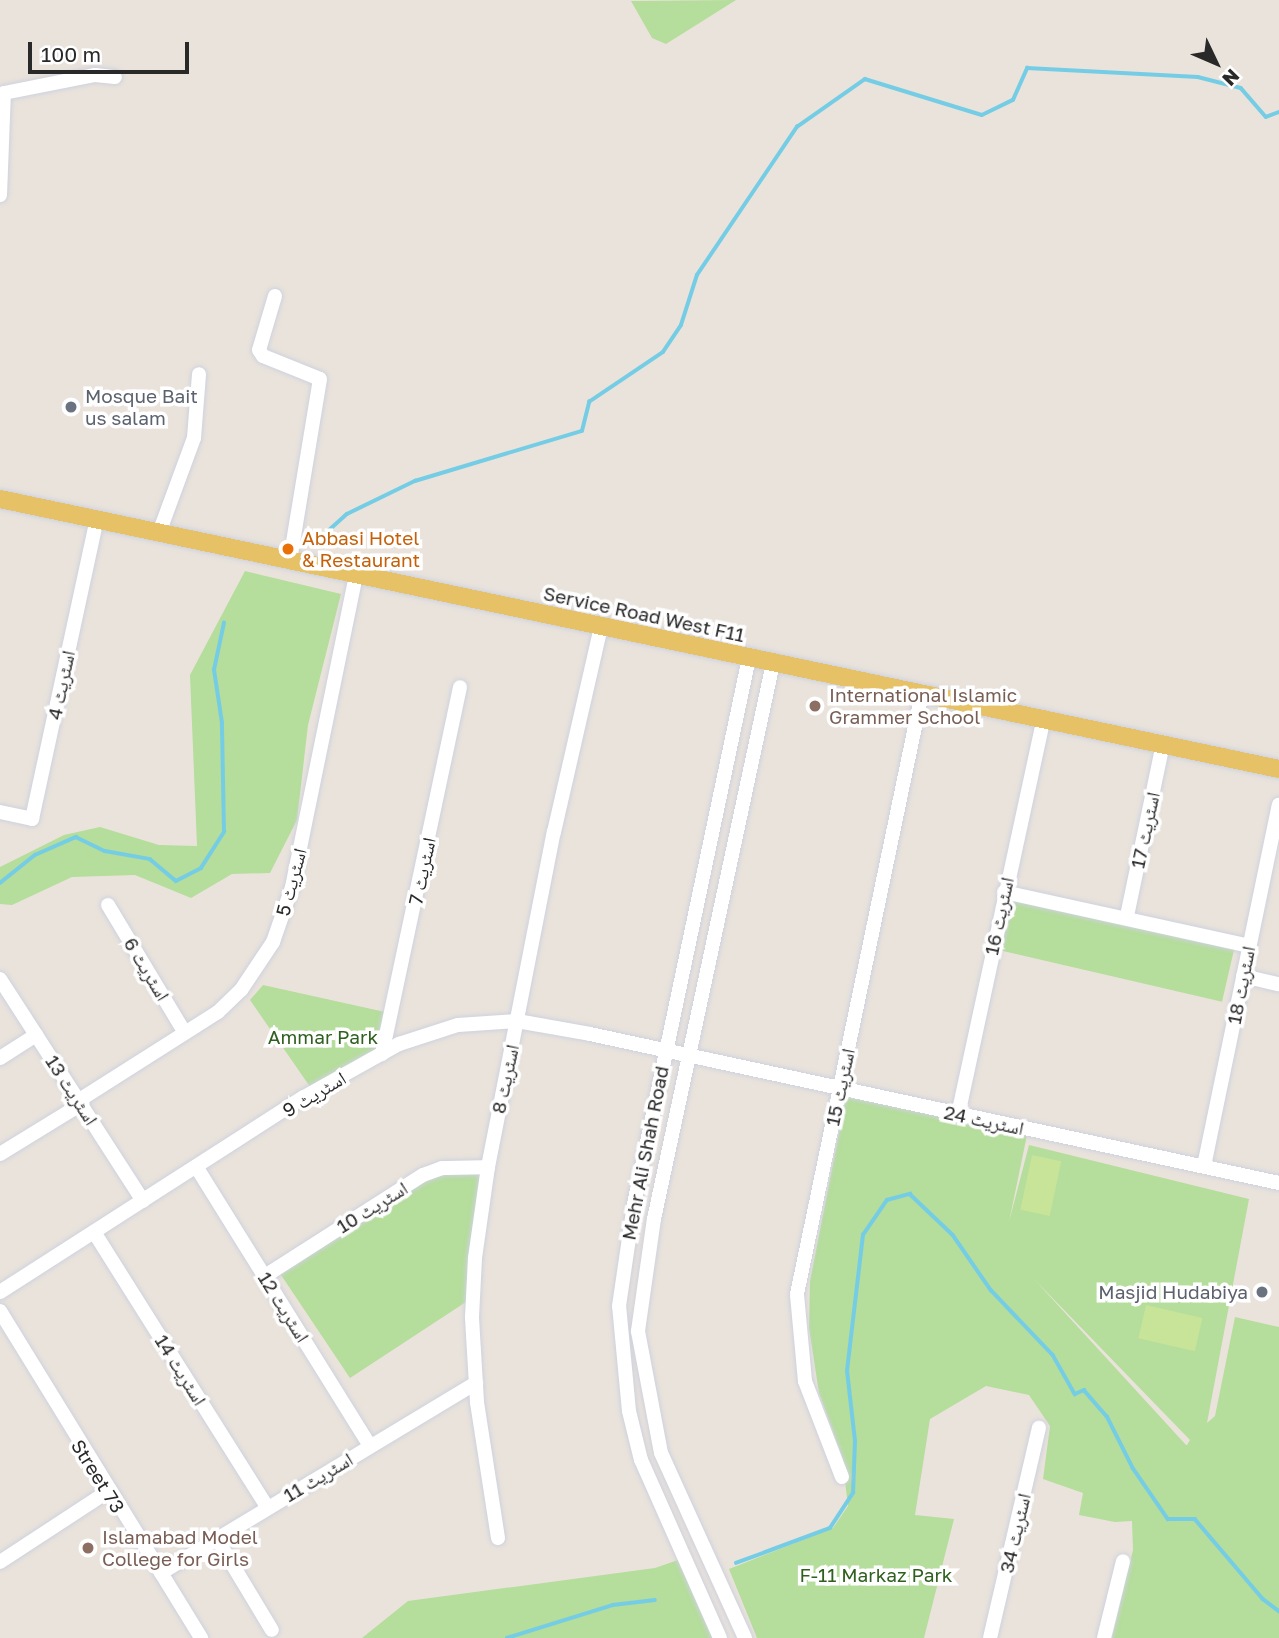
<!DOCTYPE html>
<html>
<head>
<meta charset="utf-8">
<style>
  body { margin:0 }
  #map { position:relative; width:1279px; height:1638px; overflow:hidden; background:#eae3dc; font-family:"Golos Text","Noto Naskh Arabic",sans-serif }
  div>[style] { position:absolute }
  .green>* { inset:0; background:#b5dd9b; transform-origin:0 0 }
  .pitch>* { inset:0; background:#c7e498; transform-origin:0 0 }
  .stream>* { height:3.5px; margin:-1.75px; padding:0 1.75px; transform-origin:1.75px; border-radius:1.75px; background:#75cde5 }
  .roads { filter:drop-shadow(0 0 2px #ced2dd) drop-shadow(0 0 2px #ced2dd) }
  .minor>* { height:14px; margin:-7px; padding:0 7px; transform-origin:7px; border-radius:7px; background:#fff }
  .major>* { height:18px; margin:-9px; padding:0 9px; transform-origin:9px; border-radius:9px; background:#e6c165 }
  .dots>* { width:19px; height:19px; translate:-50% -50%; box-sizing:border-box; border:4px solid #fff; border-radius:50% }
  span { translate:-50% -50%; white-space:nowrap; text-align:center; line-height:1.15; -webkit-text-stroke:7px #fff; paint-order:stroke }
  .worship-label { font-size:19px; color:#5b616d }
  .left { translate:0 -50%; text-align:left }
  .right { translate:-100% -50%; text-align:right }
  .food-label { font-size:19px; color:#c56008 }
  .street-label { font-size:19px; color:#292929 }
  .education-label { font-size:19px; color:#785e54 }
  .park-label { font-size:19px; color:#2f601f }
  .north { position:absolute; left:1181px; top:28px; width:70px; height:70px; -webkit-text-stroke:5px #fff; paint-order:stroke; rotate:134deg; font-size:19px; font-weight:700; line-height:28px; text-align:center; color:#292929 }
  .north::after { content:''; display:block; margin:auto; width:24px; height:32px; background:#292929; clip-path:polygon(50% 0,100% 100%,50% 72%,0 100%) }
  .scale { position:absolute; left:28px; top:42px; width:161px; height:32px; box-sizing:border-box; border:4px solid #292929; border-top:0; padding-left:9px; font-size:21px; line-height:24px; white-space:nowrap; color:#292929; -webkit-text-stroke:5px #fff; paint-order:stroke }
</style>
</head>
<body>
<div id="map">
  <div class="green">
    <i style="clip-path:polygon(736px 0,666px 44px,652px 38px,631px 1px)"></i>
    <i style="clip-path:polygon(245px 571px,341px 594px,308px 725px,297px 820px,270px 873px,232px 874px,191px 898px,135px 875px,72px 877px,12px 905px,0 904px,0 867px,64px 835px,100px 827px,159px 845px,197px 846px,190px 675px)"></i>
    <i style="left:1013px;top:898px;width:227px;height:54px;rotate:13deg"></i>
    <i style="clip-path:polygon(263px 985px,385px 1012px,378px 1049px,313px 1091px,250px 1000px)"></i>
    <i style="clip-path:polygon(evenodd,846px 1097px,1027px 1135px,1009px 1222px,1029px 1145px,1249px 1199px,1207px 1423px,1215px 1416px,1235px 1317px,1279px 1327px,1279px 1638px,1112px 1638px,1133px 1550px,1132px 1521px,1115px 1522px,1079px 1515px,1083px 1493px,1043px 1479px,1050px 1426px,1029px 1395px,986px 1386px,930px 1419px,915px 1515px,954px 1519px,924px 1638px,757px 1638px,729px 1569px,833px 1528px,848px 1506px,842px 1456px,819px 1393px,809px 1328px,810px 1281px,846px 1097px,1034px 1279px,1190px 1440px,1187px 1445px,1186px 1445px,1034px 1279px)"></i>
    <i style="clip-path:polygon(488px 1167px,469px 1300px,350px 1378px,277px 1269px,423px 1175px)"></i>
    <i style="clip-path:polygon(678px 1560px,718px 1638px,362px 1638px,408px 1601px,655px 1568px)"></i>
  </div>
  <div class="pitch">
    <i style="left:1032px;top:1155px;width:30px;height:56px;rotate:12deg"></i>
    <i style="left:1146px;top:1305px;width:58px;height:34px;rotate:13deg"></i>
  </div>
  <div class="stream">
    <i style="left:317px;top:541px;width:40px;rotate:-42deg"></i>
    <i style="left:347px;top:514px;width:76px;rotate:-25.9deg"></i>
    <i style="left:415px;top:481px;width:174px;rotate:-16.7deg"></i>
    <i style="left:582px;top:431px;width:30px;rotate:-76deg"></i>
    <i style="left:589px;top:402px;width:89px;rotate:-34deg"></i>
    <i style="left:663px;top:352px;width:32px;rotate:-56deg"></i>
    <i style="left:681px;top:325px;width:52px;rotate:-72.3deg"></i>
    <i style="left:697px;top:275px;width:179px;rotate:-56deg"></i>
    <i style="left:797px;top:127px;width:83px;rotate:-35.2deg"></i>
    <i style="left:865px;top:79px;width:122px;rotate:17.1deg"></i>
    <i style="left:982px;top:115px;width:34px;rotate:-26deg"></i>
    <i style="left:1013px;top:100px;width:35px;rotate:-66deg"></i>
    <i style="left:1027px;top:68px;width:171px;rotate:3deg"></i>
    <i style="left:1198px;top:77px;width:44px;rotate:14.3deg"></i>
    <i style="left:1241px;top:88px;width:38px;rotate:49deg"></i>
    <i style="left:1266px;top:117px;width:14px;rotate:-21deg"></i>
    <i style="left:0;top:883px;width:45px;rotate:-38.7deg"></i>
    <i style="left:35px;top:855px;width:45px;rotate:-23.7deg"></i>
    <i style="left:76px;top:837px;width:32px;rotate:26deg"></i>
    <i style="left:105px;top:851px;width:46px;rotate:10.1deg"></i>
    <i style="left:150px;top:859px;width:34px;rotate:40deg"></i>
    <i style="left:176px;top:881px;width:28px;rotate:-27deg"></i>
    <i style="left:201px;top:868px;width:43px;rotate:-57.4deg"></i>
    <i style="left:224px;top:832px;width:109px;rotate:-91.1deg"></i>
    <i style="left:222px;top:723px;width:54px;rotate:-98.6deg"></i>
    <i style="left:214px;top:670px;width:48px;rotate:-78deg"></i>
    <i style="left:736px;top:1563px;width:100px;rotate:-20.4deg"></i>
    <i style="left:830px;top:1528px;width:42px;rotate:-56.7deg"></i>
    <i style="left:853px;top:1493px;width:52px;rotate:-87.8deg"></i>
    <i style="left:855px;top:1441px;width:70px;rotate:-96.5deg"></i>
    <i style="left:847px;top:1371px;width:137px;rotate:-83.3deg"></i>
    <i style="left:863px;top:1235px;width:42px;rotate:-55.6deg"></i>
    <i style="left:887px;top:1200px;width:24px;rotate:-15deg"></i>
    <i style="left:910px;top:1194px;width:59px;rotate:43.6deg"></i>
    <i style="left:953px;top:1235px;width:67px;rotate:55.4deg"></i>
    <i style="left:991px;top:1290px;width:90px;rotate:46.4deg"></i>
    <i style="left:1053px;top:1355px;width:45px;rotate:60.6deg"></i>
    <i style="left:1075px;top:1394px;width:10px;rotate:-24deg"></i>
    <i style="left:1084px;top:1390px;width:35px;rotate:49deg"></i>
    <i style="left:1107px;top:1416px;width:58px;rotate:63.4deg"></i>
    <i style="left:1133px;top:1468px;width:62px;rotate:55.5deg"></i>
    <i style="left:1168px;top:1519px;width:27px"></i>
    <i style="left:1195px;top:1519px;width:105px;rotate:49.6deg"></i>
    <i style="left:1263px;top:1599px;width:20px;rotate:37deg"></i>
    <i style="left:507px;top:1638px;width:111px;rotate:-17.3deg"></i>
    <i style="left:613px;top:1605px;width:42px;rotate:-6.8deg"></i>
  </div>
  <div class="roads">
    <div class="minor">
      <i style="left:0;top:195px;width:102px;rotate:-87.8deg"></i>
      <i style="left:4px;top:93px;width:93px;rotate:-11.2deg"></i>
      <i style="left:95px;top:75px;width:20px;rotate:6deg"></i>
      <i style="left:275px;top:296px;width:56px;rotate:106.5deg"></i>
      <i style="left:259px;top:350px;width:7px;rotate:56deg"></i>
      <i style="left:263px;top:356px;width:61px;rotate:22deg"></i>
      <i style="left:320px;top:379px;width:184px;rotate:99.4deg"></i>
      <i style="left:159px;top:533px;width:101px;rotate:-69.8deg"></i>
      <i style="left:194px;top:438px;width:64px;rotate:-85.5deg"></i>
      <i style="left:0;top:812px;width:33px;rotate:12deg"></i>
      <i style="left:32px;top:819px;width:307px;rotate:-77.8deg"></i>
      <i style="left:1004px;top:892px;width:251px;rotate:12.4deg"></i>
      <i style="left:108px;top:905px;width:149px;rotate:59deg"></i>
      <i style="left:1127px;top:916px;width:177px;rotate:-78.2deg"></i>
      <i style="left:1243px;top:976px;width:37px;rotate:13deg"></i>
      <i style="left:0;top:979px;width:264px;rotate:57.2deg"></i>
      <i style="left:382px;top:1054px;width:375px;rotate:-78deg"></i>
      <i style="left:0;top:1058px;width:43px;rotate:-32.6deg"></i>
      <i style="left:81px;top:1099px;width:162px;rotate:-32.4deg"></i>
      <i style="left:218px;top:1012px;width:32px;rotate:-44deg"></i>
      <i style="left:241px;top:990px;width:58px;rotate:-56.3deg"></i>
      <i style="left:273px;top:942px;width:58px;rotate:-70.9deg"></i>
      <i style="left:292px;top:887px;width:318px;rotate:-78.4deg"></i>
      <i style="left:958px;top:1115px;width:406px;rotate:-77.8deg"></i>
      <i style="left:0;top:1154px;width:97px;rotate:-31.6deg"></i>
      <i style="left:1204px;top:1166px;width:369px;rotate:-78.3deg"></i>
      <i style="left:197px;top:1168px;width:327px;rotate:58.1deg"></i>
      <i style="left:94px;top:1232px;width:326px;rotate:57.8deg"></i>
      <i style="left:265px;top:1276px;width:188px;rotate:-32.6deg"></i>
      <i style="left:423px;top:1175px;width:20px;rotate:-20deg"></i>
      <i style="left:442px;top:1168px;width:46px;rotate:-1.2deg"></i>
      <i style="left:0;top:1292px;width:361px;rotate:-32.7deg"></i>
      <i style="left:304px;top:1097px;width:109px;rotate:-29.2deg"></i>
      <i style="left:399px;top:1044px;width:62px;rotate:-17.9deg"></i>
      <i style="left:458px;top:1025px;width:59px;rotate:-3.9deg"></i>
      <i style="left:517px;top:1021px;width:74px;rotate:10.1deg"></i>
      <i style="left:590px;top:1034px;width:705px;rotate:12.2deg"></i>
      <i style="left:0;top:1311px;width:384px;rotate:58.4deg"></i>
      <i style="left:842px;top:1477px;width:103px;rotate:-111.1deg"></i>
      <i style="left:805px;top:1381px;width:87px;rotate:-95.3deg"></i>
      <i style="left:797px;top:1294px;width:614px;rotate:-78.25deg"></i>
      <i style="left:498px;top:1538px;width:138px;rotate:-98.8deg"></i>
      <i style="left:477px;top:1402px;width:85px;rotate:-93.4deg"></i>
      <i style="left:472px;top:1317px;width:59px;rotate:-87.1deg"></i>
      <i style="left:475px;top:1258px;width:92px;rotate:-81.9deg"></i>
      <i style="left:488px;top:1167px;width:341px;rotate:-78.9deg"></i>
      <i style="left:554px;top:832px;width:211px;rotate:-77.1deg"></i>
      <i style="left:217px;top:1539px;width:106px;rotate:58.9deg"></i>
      <i style="left:0;top:1562px;width:128px;rotate:-33.2deg"></i>
      <i style="left:161px;top:1573px;width:368px;rotate:-31.1deg"></i>
      <i style="left:720px;top:1638px;width:195px;rotate:-113.9deg"></i>
      <i style="left:641px;top:1460px;width:50px;rotate:-103.8deg"></i>
      <i style="left:629px;top:1411px;width:105px;rotate:-95.4deg"></i>
      <i style="left:619px;top:1306px;width:103px;rotate:-81.6deg"></i>
      <i style="left:634px;top:1204px;width:558px;rotate:-78.11deg"></i>
      <i style="left:745px;top:1638px;width:203px;rotate:-114.4deg"></i>
      <i style="left:661px;top:1453px;width:124px;rotate:-100.7deg"></i>
      <i style="left:638px;top:1331px;width:113px;rotate:-81.9deg"></i>
      <i style="left:654px;top:1219px;width:569px;rotate:-77.92deg"></i>
      <i style="left:990px;top:1638px;width:216px;rotate:-76.9deg"></i>
      <i style="left:1104px;top:1638px;width:79px;rotate:-76.1deg"></i>
    </div>
    <div class="major">
      <i style="left:0;top:499px;width:1307px;rotate:11.92deg"></i>
    </div>
  </div>
  <div class="dots">
    <i style="left:71px;top:407px;background:#6b7280"></i>
    <i style="left:288px;top:549px;background:#e8710a"></i>
    <i style="left:815px;top:706px;background:#8d6e63"></i>
    <i style="left:1262px;top:1292px;background:#6b7280"></i>
    <i style="left:88px;top:1548px;background:#8d6e63"></i>
  </div>
  <div class="worship-label">
    <span class="left" style="left:85px;top:407px">Mosque Bait<br>us salam</span>
    <span class="right" style="left:1248px;top:1292px">Masjid Hudabiya</span>
  </div>
  <div class="food-label">
    <span class="left" style="left:302px;top:549px">Abbasi Hotel<br>&amp; Restaurant</span>
  </div>
  <div class="street-label">
    <span style="left:644px;top:614px;rotate:12deg">Service Road West F11</span>
    <span style="left:61px;top:685px;rotate:-78deg">اسٹریٹ 4</span>
    <span style="left:1145px;top:830px;rotate:-78deg">اسٹریٹ 17</span>
    <span style="left:422px;top:871px;rotate:-78deg">اسٹریٹ 7</span>
    <span style="left:291px;top:882px;rotate:-75deg">اسٹریٹ 5</span>
    <span style="left:999px;top:916px;rotate:-78deg">اسٹریٹ 16</span>
    <span style="left:147px;top:969px;rotate:59deg">اسٹریٹ 6</span>
    <span style="left:1241px;top:985px;rotate:-79deg">اسٹریٹ 18</span>
    <span style="left:505px;top:1079px;rotate:-78deg">اسٹریٹ 8</span>
    <span style="left:840px;top:1087px;rotate:-78deg">اسٹریٹ 15</span>
    <span style="left:72px;top:1090px;rotate:57deg">اسٹریٹ 13</span>
    <span style="left:314px;top:1094px;rotate:-31deg">اسٹریٹ 9</span>
    <span style="left:984px;top:1120px;rotate:12deg">اسٹریٹ 24</span>
    <span style="left:645px;top:1153px;rotate:-79deg">Mehr Ali Shah Road</span>
    <span style="left:372px;top:1207px;rotate:-32deg">اسٹریٹ 10</span>
    <span style="left:284px;top:1307px;rotate:58deg">اسٹریٹ 12</span>
    <span style="left:181px;top:1370px;rotate:58deg">اسٹریٹ 14</span>
    <span style="left:98px;top:1476px;rotate:58deg">Street 73</span>
    <span style="left:318px;top:1477px;rotate:-31deg">اسٹریٹ 11</span>
    <span style="left:1015px;top:1533px;rotate:-77deg">اسٹریٹ 34</span>
  </div>
  <div class="education-label">
    <span class="left" style="left:829px;top:706px">International Islamic<br>Grammer School</span>
    <span class="left" style="left:102px;top:1548px">Islamabad Model<br>College for Girls</span>
  </div>
  <div class="park-label">
    <span style="left:323px;top:1037px">Ammar Park</span>
    <span style="left:876px;top:1575px">F-11 Markaz Park</span>
  </div>
  <div class="north">N</div>
  <div class="scale">100 m</div>
</div>
</body>
</html>
